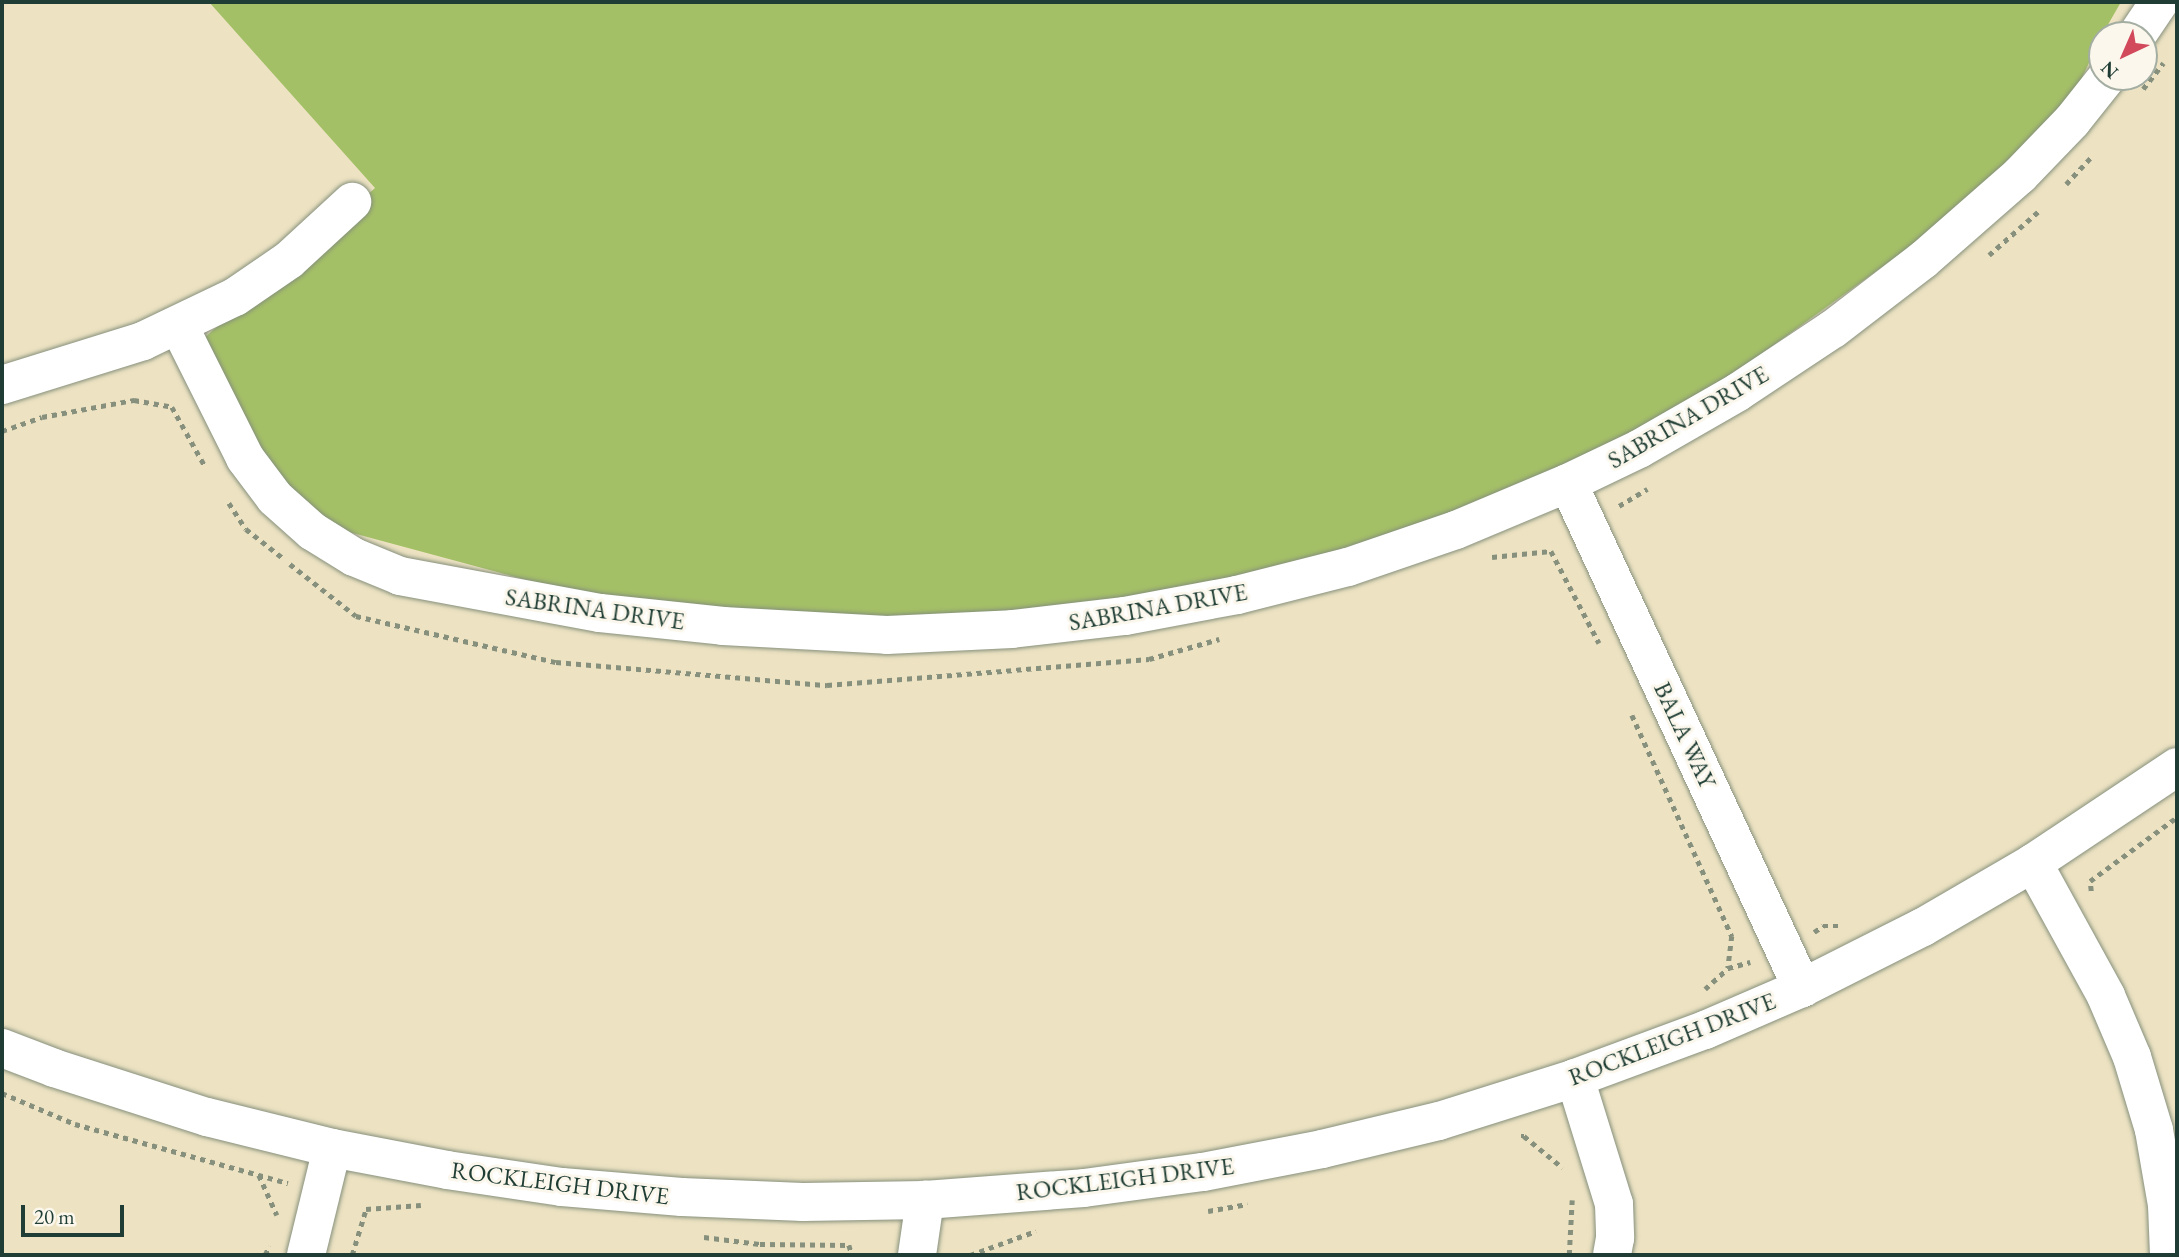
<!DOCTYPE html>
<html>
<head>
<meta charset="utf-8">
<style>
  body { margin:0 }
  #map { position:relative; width:2179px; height:1257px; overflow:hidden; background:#ede3c3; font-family:"EB Garamond",serif }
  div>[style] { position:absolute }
  .green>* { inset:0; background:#a4c067 }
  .path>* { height:4.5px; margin-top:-2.25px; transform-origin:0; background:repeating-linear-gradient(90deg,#86907c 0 5px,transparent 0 10px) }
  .roads { filter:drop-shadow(0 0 2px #86907c) drop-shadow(0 0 2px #86907c) }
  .street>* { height:38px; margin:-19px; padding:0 19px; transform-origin:19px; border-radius:19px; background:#fff }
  span { translate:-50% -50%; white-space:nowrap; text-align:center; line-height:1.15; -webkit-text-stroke:6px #fbf7ec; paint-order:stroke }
  .street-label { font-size:24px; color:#1f3d34 }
  .frame { position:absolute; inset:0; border:4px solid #1f3d34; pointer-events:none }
  .north { position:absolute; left:2088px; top:21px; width:70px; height:70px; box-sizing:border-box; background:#fbf7ec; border:2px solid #a3ada2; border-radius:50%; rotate:224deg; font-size:19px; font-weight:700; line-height:28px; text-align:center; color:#1f3d34 }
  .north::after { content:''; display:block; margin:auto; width:24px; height:32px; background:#d1495b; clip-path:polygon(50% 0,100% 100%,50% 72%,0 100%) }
  .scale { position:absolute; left:21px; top:1205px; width:103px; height:32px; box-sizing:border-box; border:4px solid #1f3d34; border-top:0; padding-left:9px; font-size:21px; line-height:24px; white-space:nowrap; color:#1f3d34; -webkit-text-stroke:5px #fbf7ec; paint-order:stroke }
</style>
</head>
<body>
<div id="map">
  <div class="green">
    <i style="clip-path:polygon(209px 2px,2121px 2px,2102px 35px,2050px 146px,1610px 463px,1174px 609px,730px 635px,297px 518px,195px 346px,375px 188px)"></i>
  </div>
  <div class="path">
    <i style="left:2143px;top:89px;width:33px;rotate:-52deg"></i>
    <i style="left:2066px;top:184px;width:37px;rotate:-47deg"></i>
    <i style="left:1989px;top:255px;width:68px;rotate:-41.4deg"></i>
    <i style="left:2px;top:431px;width:42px;rotate:-19.3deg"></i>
    <i style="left:42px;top:417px;width:94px;rotate:-10.5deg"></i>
    <i style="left:134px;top:400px;width:39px;rotate:10deg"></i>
    <i style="left:172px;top:407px;width:68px;rotate:60.8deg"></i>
    <i style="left:229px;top:503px;width:31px;rotate:57deg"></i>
    <i style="left:246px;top:529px;width:47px;rotate:38.1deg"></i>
    <i style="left:1619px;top:506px;width:33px;rotate:-31deg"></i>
    <i style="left:1492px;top:557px;width:59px;rotate:-5.8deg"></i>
    <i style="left:1551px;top:551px;width:104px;rotate:62.4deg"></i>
    <i style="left:290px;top:564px;width:84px;rotate:38.2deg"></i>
    <i style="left:356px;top:616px;width:205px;rotate:13deg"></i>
    <i style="left:556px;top:662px;width:272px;rotate:4.9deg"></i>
    <i style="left:827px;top:685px;width:323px;rotate:-4.6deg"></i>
    <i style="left:1149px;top:659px;width:73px;rotate:-15.9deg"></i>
    <i style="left:1632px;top:715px;width:243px;rotate:65.7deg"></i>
    <i style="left:1732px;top:936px;width:32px;rotate:97deg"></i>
    <i style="left:2091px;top:891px;width:10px;rotate:-96deg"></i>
    <i style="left:2090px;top:881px;width:108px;rotate:-36.3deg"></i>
    <i style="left:1814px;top:932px;width:11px;rotate:-34deg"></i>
    <i style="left:1823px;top:926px;width:19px"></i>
    <i style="left:1705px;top:989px;width:31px;rotate:-42deg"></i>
    <i style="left:1728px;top:968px;width:23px;rotate:-15deg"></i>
    <i style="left:2px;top:1093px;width:79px;rotate:23deg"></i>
    <i style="left:75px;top:1124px;width:221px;rotate:15.5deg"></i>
    <i style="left:1521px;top:1136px;width:3px"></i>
    <i style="left:1524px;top:1136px;width:50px;rotate:39.4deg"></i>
    <i style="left:259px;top:1175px;width:44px;rotate:65.8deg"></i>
    <i style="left:1208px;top:1211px;width:40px;rotate:-10deg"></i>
    <i style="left:704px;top:1237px;width:56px;rotate:7.1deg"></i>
    <i style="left:760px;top:1244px;width:89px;rotate:0.6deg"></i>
    <i style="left:849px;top:1245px;width:10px;rotate:73deg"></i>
    <i style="left:265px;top:1255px;width:10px;rotate:-66deg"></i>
    <i style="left:352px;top:1255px;width:48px;rotate:-73.1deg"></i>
    <i style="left:366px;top:1209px;width:55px;rotate:-4.2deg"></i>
    <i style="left:970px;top:1255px;width:70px;rotate:-20deg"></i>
    <i style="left:1569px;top:1255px;width:55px;rotate:-86.9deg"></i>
  </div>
  <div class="roads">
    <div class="street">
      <i style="left:2137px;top:35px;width:40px;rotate:-56deg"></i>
      <i style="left:179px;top:326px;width:148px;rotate:63.4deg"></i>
      <i style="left:245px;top:458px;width:50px;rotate:53.1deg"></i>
      <i style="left:275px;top:498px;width:50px;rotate:41.7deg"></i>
      <i style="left:312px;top:531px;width:49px;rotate:31.8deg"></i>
      <i style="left:354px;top:557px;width:50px;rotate:22.4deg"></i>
      <i style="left:400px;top:576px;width:203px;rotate:10.5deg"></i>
      <i style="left:600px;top:613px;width:124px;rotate:6deg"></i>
      <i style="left:723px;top:626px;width:164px;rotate:3.1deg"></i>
      <i style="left:887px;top:635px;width:125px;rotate:-2.7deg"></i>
      <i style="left:1012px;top:629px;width:114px;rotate:-6.6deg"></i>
      <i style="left:1125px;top:616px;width:114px;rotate:-10.6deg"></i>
      <i style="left:1237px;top:595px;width:114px;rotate:-14.2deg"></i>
      <i style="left:1348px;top:567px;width:114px;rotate:-18.9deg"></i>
      <i style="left:1456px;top:530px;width:121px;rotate:-22.8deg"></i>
      <i style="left:1568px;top:483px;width:79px;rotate:-25.6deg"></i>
      <i style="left:1639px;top:449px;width:114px;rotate:-29.9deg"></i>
      <i style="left:1738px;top:392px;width:114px;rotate:-33.6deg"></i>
      <i style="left:1833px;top:329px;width:113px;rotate:-37.5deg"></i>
      <i style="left:1923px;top:260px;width:129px;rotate:-41.2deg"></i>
      <i style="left:2020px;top:175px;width:75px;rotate:-46.1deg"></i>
      <i style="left:2072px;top:121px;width:56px;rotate:-51.5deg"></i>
      <i style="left:2px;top:385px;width:148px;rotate:-17.3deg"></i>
      <i style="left:143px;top:341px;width:102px;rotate:-25.6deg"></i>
      <i style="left:235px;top:297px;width:65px;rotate:-34.4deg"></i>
      <i style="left:289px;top:260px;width:86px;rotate:-42.6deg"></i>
      <i style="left:1568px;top:483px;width:557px;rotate:65.14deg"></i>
      <i style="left:2033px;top:863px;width:152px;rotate:61.2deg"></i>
      <i style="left:2106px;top:996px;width:66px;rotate:66.9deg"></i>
      <i style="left:2132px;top:1057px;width:76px;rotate:73.2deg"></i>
      <i style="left:2154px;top:1130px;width:76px;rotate:80.2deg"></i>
      <i style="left:2167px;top:1205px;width:50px;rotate:87.7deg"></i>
      <i style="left:2px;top:1048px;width:56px;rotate:21deg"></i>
      <i style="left:54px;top:1068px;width:161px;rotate:17.8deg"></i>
      <i style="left:207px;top:1117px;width:129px;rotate:13.9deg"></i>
      <i style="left:332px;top:1148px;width:117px;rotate:10.8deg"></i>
      <i style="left:447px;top:1170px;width:116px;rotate:8.4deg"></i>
      <i style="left:562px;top:1187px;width:120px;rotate:4.8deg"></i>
      <i style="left:682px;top:1197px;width:121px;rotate:2.4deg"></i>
      <i style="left:803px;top:1202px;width:122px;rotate:-0.9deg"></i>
      <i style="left:925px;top:1200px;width:159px;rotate:-4.3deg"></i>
      <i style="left:1084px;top:1188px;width:120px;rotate:-7.7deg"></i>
      <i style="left:1203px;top:1172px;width:121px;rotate:-10.9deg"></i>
      <i style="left:1322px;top:1149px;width:120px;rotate:-13.5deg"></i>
      <i style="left:1439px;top:1121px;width:143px;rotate:-17.5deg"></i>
      <i style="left:1575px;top:1078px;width:139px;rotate:-20.3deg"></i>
      <i style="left:1705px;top:1030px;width:106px;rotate:-23.4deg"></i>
      <i style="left:1802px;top:988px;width:136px;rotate:-26.8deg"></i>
      <i style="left:1923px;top:927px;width:127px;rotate:-30.2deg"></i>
      <i style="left:2033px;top:863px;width:173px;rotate:-33.7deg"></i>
      <i style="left:1575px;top:1078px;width:132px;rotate:72.8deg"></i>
      <i style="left:1614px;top:1204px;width:34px;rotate:88deg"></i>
      <i style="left:1615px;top:1238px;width:17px;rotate:100deg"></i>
      <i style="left:306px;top:1255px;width:110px;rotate:-76.3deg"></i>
      <i style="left:917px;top:1255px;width:56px;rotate:-81.7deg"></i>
    </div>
  </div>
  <div class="street-label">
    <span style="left:1688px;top:417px;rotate:-30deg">SABRINA DRIVE</span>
    <span style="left:1158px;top:607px;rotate:-10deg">SABRINA DRIVE</span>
    <span style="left:595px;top:609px;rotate:8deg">SABRINA DRIVE</span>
    <span style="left:1685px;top:735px;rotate:65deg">BALA WAY</span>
    <span style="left:1672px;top:1039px;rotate:-21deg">ROCKLEIGH DRIVE</span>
    <span style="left:1125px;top:1179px;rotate:-7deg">ROCKLEIGH DRIVE</span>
    <span style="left:560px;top:1183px;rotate:7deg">ROCKLEIGH DRIVE</span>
  </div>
  <div class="frame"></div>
  <div class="north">N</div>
  <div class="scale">20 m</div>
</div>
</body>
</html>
